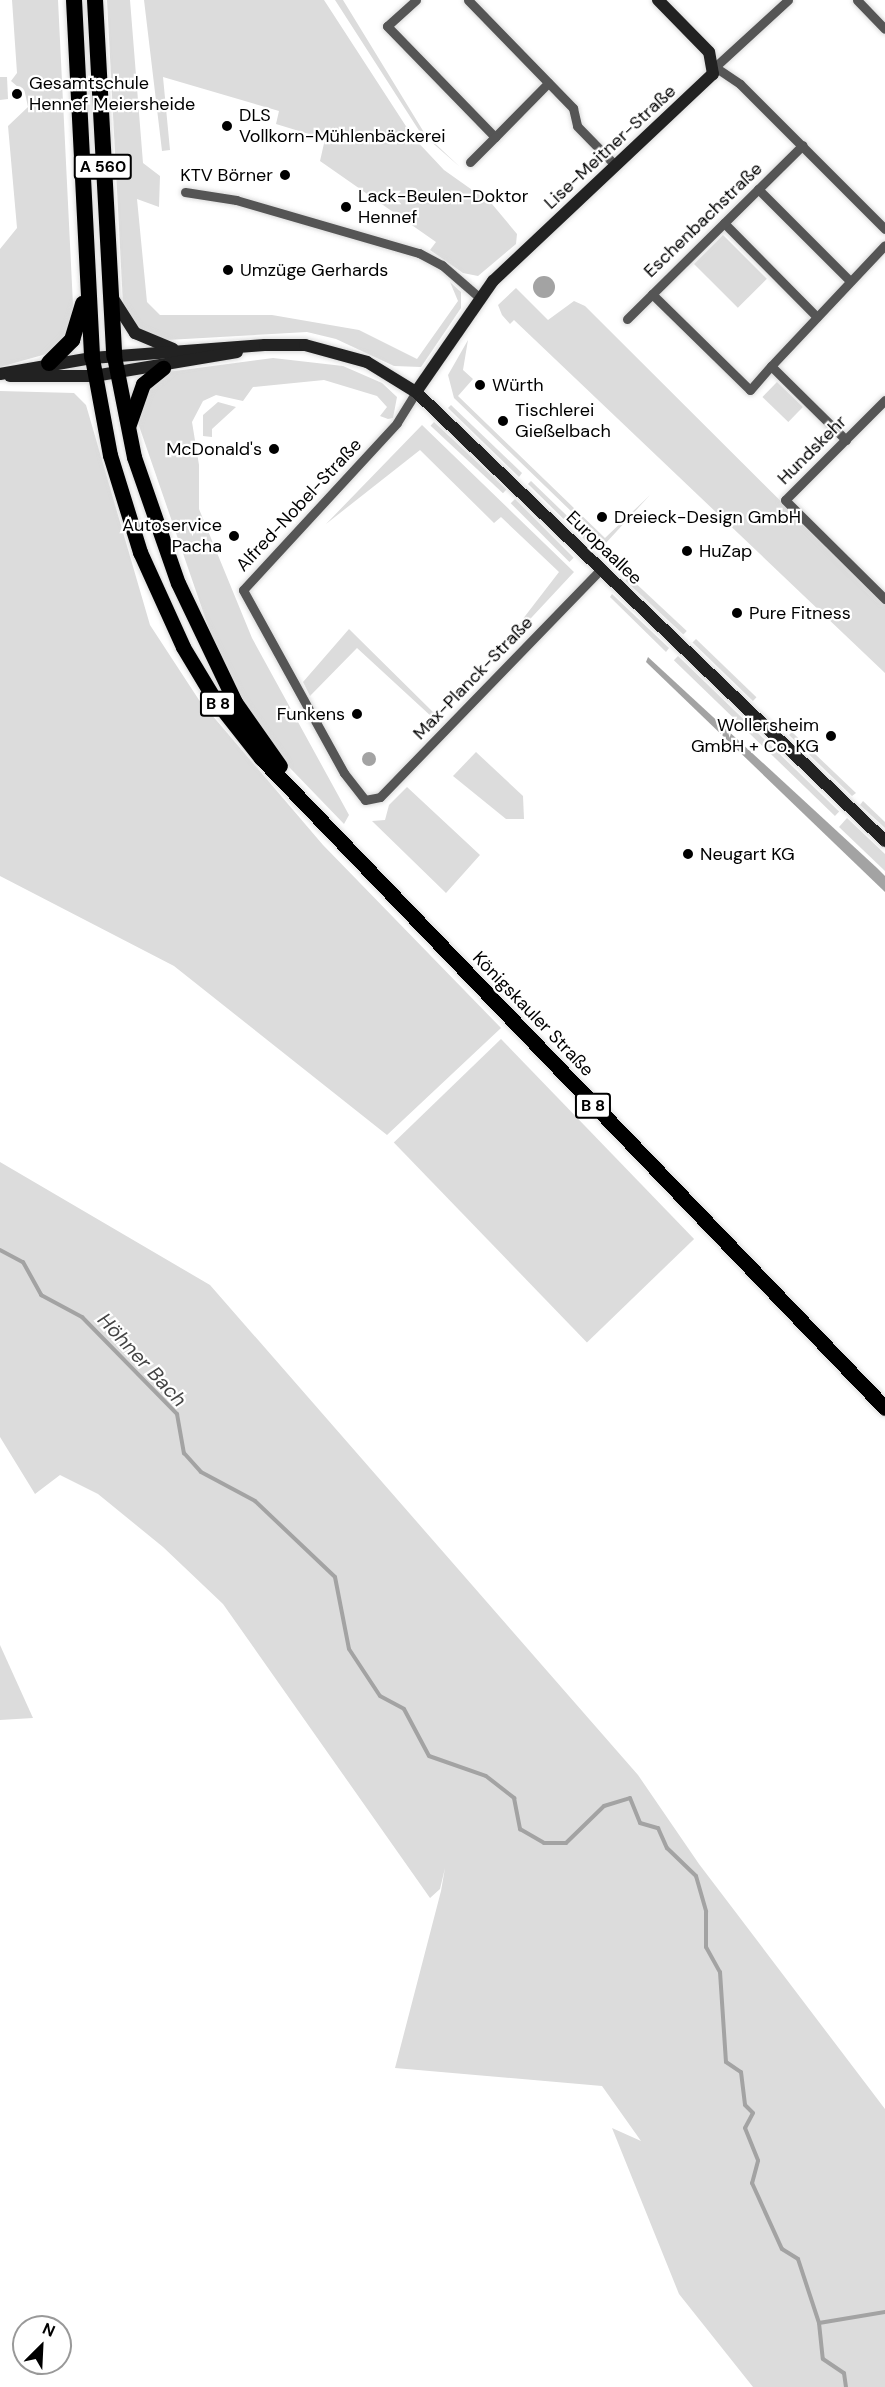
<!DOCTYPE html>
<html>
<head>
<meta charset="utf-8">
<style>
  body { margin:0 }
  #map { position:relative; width:885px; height:2387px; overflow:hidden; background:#fff; font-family:"DM Sans",sans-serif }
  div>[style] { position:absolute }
  .green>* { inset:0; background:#dcdcdc; transform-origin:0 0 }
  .water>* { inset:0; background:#a3a3a3 }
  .round { border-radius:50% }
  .stream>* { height:4px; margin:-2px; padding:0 2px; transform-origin:2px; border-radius:2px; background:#a3a3a3 }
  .roads { filter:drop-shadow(0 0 2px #dbdbdb) drop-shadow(0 0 2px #dbdbdb) }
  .street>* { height:9px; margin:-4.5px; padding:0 4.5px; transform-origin:4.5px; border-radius:4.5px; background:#555 }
  .secondary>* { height:12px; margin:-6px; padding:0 6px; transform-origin:6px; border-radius:6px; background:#222 }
  .primary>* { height:15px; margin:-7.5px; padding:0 7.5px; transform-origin:7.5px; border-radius:7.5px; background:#000 }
  .highway>* { height:16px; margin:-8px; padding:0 8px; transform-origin:8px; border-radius:8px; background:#000 }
  .dots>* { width:16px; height:16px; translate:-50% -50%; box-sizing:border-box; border:3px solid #fff; border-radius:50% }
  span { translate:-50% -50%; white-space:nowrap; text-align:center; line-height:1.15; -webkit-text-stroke:4.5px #fff; paint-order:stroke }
  .shield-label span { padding:2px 4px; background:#fff; border:2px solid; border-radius:4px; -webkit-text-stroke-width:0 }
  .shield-label { font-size:16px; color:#000; font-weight:700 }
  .poi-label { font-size:18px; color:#000 }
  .left { translate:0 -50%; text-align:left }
  .right { translate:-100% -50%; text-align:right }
  .street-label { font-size:18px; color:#000 }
  .water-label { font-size:20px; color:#444; font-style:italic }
  .north { position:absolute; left:12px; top:2315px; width:60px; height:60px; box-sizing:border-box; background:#fff; border:2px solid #999; border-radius:50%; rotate:24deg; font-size:16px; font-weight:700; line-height:24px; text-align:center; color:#000 }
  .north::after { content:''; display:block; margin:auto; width:21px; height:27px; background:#000; clip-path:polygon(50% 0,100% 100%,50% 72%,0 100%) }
</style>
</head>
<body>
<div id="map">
  <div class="green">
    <i style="clip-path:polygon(12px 0,58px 0,73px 305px,70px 333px,57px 351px,0 367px,0 249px,17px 228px,8px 126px,28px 107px,25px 93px,11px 81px,17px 73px)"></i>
    <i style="clip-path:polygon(107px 0,130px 0,143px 163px,160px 176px,159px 207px,137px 199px,147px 302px,160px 315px,272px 315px,359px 330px,417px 359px,458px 301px,450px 282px,461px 292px,461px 308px,421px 367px,394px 366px,336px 339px,307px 332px,167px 340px,134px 327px,123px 304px)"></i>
    <i style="clip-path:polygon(144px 0,324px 0,413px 137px,444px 170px,492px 204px,517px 234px,516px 244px,478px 276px,463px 273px,430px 250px,436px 242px,320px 161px,325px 139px,276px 124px,279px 111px,163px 77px,170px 150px,162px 151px)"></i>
    <i style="clip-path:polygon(335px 0,343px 0,425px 134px,460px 167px,420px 132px)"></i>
    <i style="clip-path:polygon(0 77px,7px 77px,8px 99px,0 100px)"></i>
    <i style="left:723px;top:235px;width:62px;height:41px;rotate:45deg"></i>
    <i style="clip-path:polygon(516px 288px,548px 320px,574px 301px,585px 306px,885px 605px,885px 673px,514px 320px,510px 324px,502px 315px,498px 305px)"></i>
    <i style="clip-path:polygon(468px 340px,463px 370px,473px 379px,458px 396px,605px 538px,650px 495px,605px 544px,454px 398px,448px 375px)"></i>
    <i style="clip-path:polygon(273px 358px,343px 366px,382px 383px,397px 397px,393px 418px,388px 419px,380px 416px,387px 407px,377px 396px,324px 380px,253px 387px,243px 401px,216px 395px,203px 401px,192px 422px,199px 465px,199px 509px,252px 638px,349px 815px,344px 824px,290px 768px,248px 711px,217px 652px,137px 420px,146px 389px,167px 372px)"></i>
    <i style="left:777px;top:382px;width:36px;height:21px;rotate:44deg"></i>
    <i style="clip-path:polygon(0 391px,74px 393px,86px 405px,150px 625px,199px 700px,323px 845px,501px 1028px,387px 1135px,174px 966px,0 876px)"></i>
    <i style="clip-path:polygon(218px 402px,236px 407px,212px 429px,212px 437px,203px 436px,203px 415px)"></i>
    <i style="clip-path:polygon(451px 405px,522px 473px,519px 477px,448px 408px)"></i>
    <i style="left:434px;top:422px;width:99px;height:5px;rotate:43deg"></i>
    <i style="clip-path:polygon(422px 425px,574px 572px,489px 663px,559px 572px,501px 517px,494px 523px,420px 450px,326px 524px)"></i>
    <i style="clip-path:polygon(531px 481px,592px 540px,588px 543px,528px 484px)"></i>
    <i style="left:515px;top:499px;width:83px;height:6px;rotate:45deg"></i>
    <i style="left:629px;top:577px;width:79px;height:5px;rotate:43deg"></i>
    <i style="clip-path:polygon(612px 594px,669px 648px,666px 652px,610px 597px)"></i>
    <i style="clip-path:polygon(349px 629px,436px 715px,433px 718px,357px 648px,310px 696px,303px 682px)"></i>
    <i style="left:696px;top:639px;width:84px;height:5px;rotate:44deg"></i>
    <i style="left:678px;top:656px;width:224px;height:6px;rotate:44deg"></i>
    <i style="clip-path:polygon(792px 732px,856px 793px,852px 796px,789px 735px)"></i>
    <i style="clip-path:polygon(476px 752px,523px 796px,524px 819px,506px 819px,453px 776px)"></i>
    <i style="clip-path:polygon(407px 787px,480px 855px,446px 893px,372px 821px,385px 820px,389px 805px)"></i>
    <i style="clip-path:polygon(863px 801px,885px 822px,885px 828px,860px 805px)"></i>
    <i style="clip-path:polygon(847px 818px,885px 854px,885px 871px,839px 827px)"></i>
    <i style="left:501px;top:1039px;width:278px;height:149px;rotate:46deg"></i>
    <i style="clip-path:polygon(0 1162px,210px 1285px,638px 1775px,699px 1864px,885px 2109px,885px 2387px,753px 2387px,679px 2294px,612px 2128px,641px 2141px,602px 2086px,395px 2068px,441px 1891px,445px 1868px,440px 1889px,430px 1898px,223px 1604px,163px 1547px,98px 1494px,60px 1475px,35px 1494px,0 1437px)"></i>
    <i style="clip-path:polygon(0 1645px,33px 1718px,0 1720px)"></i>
  </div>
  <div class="water">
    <i class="round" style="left:533px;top:276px;width:22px;height:22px"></i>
    <i style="clip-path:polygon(648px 657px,877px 868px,885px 876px,885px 892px,646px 662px)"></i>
    <i class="round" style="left:362px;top:752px;width:14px;height:14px"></i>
  </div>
  <div class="stream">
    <i style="left:0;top:1250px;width:26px;rotate:28deg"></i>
    <i style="left:23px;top:1262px;width:38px;rotate:61deg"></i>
    <i style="left:41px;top:1295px;width:47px;rotate:28.2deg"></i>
    <i style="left:82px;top:1317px;width:136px;rotate:45.6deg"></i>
    <i style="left:177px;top:1414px;width:40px;rotate:80deg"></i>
    <i style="left:184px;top:1453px;width:25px;rotate:48deg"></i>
    <i style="left:201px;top:1472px;width:61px;rotate:28.2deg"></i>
    <i style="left:255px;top:1501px;width:110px;rotate:43.5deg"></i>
    <i style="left:335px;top:1577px;width:73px;rotate:79deg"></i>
    <i style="left:349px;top:1649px;width:56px;rotate:56.6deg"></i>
    <i style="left:380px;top:1696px;width:27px;rotate:28deg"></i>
    <i style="left:404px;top:1709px;width:53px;rotate:62deg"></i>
    <i style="left:429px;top:1756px;width:60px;rotate:19.3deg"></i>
    <i style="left:486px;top:1776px;width:36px;rotate:38deg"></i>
    <i style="left:514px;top:1798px;width:32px;rotate:79deg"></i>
    <i style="left:520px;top:1829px;width:28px;rotate:30deg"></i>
    <i style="left:544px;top:1843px;width:22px"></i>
    <i style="left:566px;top:1843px;width:53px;rotate:-44.2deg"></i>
    <i style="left:604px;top:1806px;width:27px;rotate:-17deg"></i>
    <i style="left:630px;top:1798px;width:27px;rotate:68deg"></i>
    <i style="left:640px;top:1823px;width:19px;rotate:16deg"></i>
    <i style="left:658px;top:1828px;width:22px;rotate:66deg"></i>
    <i style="left:667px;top:1848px;width:40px;rotate:44deg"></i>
    <i style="left:696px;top:1876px;width:37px;rotate:74deg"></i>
    <i style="left:706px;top:1912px;width:35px;rotate:90deg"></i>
    <i style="left:706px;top:1947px;width:29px;rotate:61deg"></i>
    <i style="left:720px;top:1972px;width:90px;rotate:86.2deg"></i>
    <i style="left:726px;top:2062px;width:18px;rotate:34deg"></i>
    <i style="left:741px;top:2072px;width:33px;rotate:83deg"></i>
    <i style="left:745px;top:2105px;width:11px;rotate:45deg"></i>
    <i style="left:753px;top:2113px;width:17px;rotate:118deg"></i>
    <i style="left:745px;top:2128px;width:35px;rotate:68deg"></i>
    <i style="left:758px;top:2161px;width:23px;rotate:105deg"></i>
    <i style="left:752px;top:2183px;width:72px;rotate:65.6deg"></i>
    <i style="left:782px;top:2249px;width:19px;rotate:32deg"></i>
    <i style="left:798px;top:2259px;width:67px;rotate:71.8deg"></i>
    <i style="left:819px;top:2323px;width:36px;rotate:84deg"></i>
    <i style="left:823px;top:2359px;width:25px;rotate:34deg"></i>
    <i style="left:844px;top:2373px;width:14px;rotate:82deg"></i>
    <i style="left:819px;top:2323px;width:67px;rotate:-9.5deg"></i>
  </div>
  <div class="roads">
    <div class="street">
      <i style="left:416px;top:0;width:39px;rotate:138deg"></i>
      <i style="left:387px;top:26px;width:155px;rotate:45.8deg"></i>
      <i style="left:495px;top:137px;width:76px;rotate:-45.5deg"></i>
      <i style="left:468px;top:0;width:151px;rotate:45.8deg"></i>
      <i style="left:573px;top:108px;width:18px;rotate:77deg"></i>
      <i style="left:577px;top:126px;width:54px;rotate:45.7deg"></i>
      <i style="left:788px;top:0;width:99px;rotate:137.5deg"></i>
      <i style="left:715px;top:67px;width:30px;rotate:34deg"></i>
      <i style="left:740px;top:84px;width:205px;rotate:45deg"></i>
      <i style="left:857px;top:0;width:40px;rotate:46deg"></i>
      <i style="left:470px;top:162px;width:35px;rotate:-45deg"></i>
      <i style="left:758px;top:189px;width:130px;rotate:45deg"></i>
      <i style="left:185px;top:192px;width:52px;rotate:8.9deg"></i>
      <i style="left:236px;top:200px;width:191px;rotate:16.2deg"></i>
      <i style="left:419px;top:253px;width:26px;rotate:28deg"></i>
      <i style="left:442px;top:265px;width:49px;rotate:40.9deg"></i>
      <i style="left:724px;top:223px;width:132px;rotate:45.3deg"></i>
      <i style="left:652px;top:294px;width:137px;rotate:44.4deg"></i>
      <i style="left:750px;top:390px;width:32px;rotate:-49deg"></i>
      <i style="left:627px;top:319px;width:247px;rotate:-44.7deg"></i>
      <i style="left:416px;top:392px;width:36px;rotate:122deg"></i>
      <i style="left:397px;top:423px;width:227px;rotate:132.7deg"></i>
      <i style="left:243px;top:590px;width:209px;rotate:61.1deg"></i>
      <i style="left:344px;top:773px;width:34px;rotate:52deg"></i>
      <i style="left:365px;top:800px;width:15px;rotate:-11deg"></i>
      <i style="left:380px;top:797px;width:316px;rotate:-45.9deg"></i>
      <i style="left:885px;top:400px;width:141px;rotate:135deg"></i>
      <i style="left:785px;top:500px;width:141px;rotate:44.7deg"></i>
      <i style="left:846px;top:440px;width:105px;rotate:-135.4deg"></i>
      <i style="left:771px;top:366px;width:166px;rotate:-46.7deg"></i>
    </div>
    <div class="secondary">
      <i style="left:112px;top:297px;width:43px;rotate:57.4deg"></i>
      <i style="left:135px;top:333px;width:41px;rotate:22.8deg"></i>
      <i style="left:0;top:374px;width:93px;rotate:-9.9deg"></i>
      <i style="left:92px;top:358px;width:173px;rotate:-4.3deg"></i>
      <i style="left:265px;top:345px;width:40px"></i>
      <i style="left:305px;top:345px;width:64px;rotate:15.3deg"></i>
      <i style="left:367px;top:362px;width:57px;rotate:31.5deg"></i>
      <i style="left:416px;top:392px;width:649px;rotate:43.75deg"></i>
      <i style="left:10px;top:376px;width:84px"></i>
      <i style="left:94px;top:376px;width:145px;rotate:-9.5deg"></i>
      <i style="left:416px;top:392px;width:135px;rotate:-55.3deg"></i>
      <i style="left:493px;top:281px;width:302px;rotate:-43.3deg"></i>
      <i style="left:713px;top:74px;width:22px;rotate:-100deg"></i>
      <i style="left:709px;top:52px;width:73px;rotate:-134.4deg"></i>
    </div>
    <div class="primary">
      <i style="left:114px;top:356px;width:103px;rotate:78.8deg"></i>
      <i style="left:134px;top:457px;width:133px;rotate:70.8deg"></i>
      <i style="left:178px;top:583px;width:132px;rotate:64.4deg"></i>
      <i style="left:235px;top:702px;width:78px;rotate:54.9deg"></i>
      <i style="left:92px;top:358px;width:99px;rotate:79.5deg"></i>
      <i style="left:110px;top:455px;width:102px;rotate:72.8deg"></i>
      <i style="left:140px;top:552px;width:104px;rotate:65.6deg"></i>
      <i style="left:183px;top:647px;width:58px;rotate:59deg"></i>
      <i style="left:213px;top:697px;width:78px;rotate:51.8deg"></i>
      <i style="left:261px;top:758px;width:901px;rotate:46.17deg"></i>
      <i style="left:129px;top:424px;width:42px;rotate:-70.7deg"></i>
      <i style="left:143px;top:384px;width:26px;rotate:-39deg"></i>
    </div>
    <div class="highway">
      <i style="left:74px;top:0;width:358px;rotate:87.1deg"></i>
      <i style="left:95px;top:0;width:357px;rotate:86.9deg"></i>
      <i style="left:49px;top:363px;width:33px;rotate:-45deg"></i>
      <i style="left:72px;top:340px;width:38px;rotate:-73deg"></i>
    </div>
  </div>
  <div class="dots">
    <i style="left:17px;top:94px;background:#000"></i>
    <i style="left:227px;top:126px;background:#000"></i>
    <i style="left:285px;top:175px;background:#000"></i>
    <i style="left:346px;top:207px;background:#000"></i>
    <i style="left:228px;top:270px;background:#000"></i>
    <i style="left:480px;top:385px;background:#000"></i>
    <i style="left:503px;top:421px;background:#000"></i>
    <i style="left:274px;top:449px;background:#000"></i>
    <i style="left:602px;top:517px;background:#000"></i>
    <i style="left:234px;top:536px;background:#000"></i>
    <i style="left:687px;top:551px;background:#000"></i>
    <i style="left:737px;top:613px;background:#000"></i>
    <i style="left:357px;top:714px;background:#000"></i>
    <i style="left:831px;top:736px;background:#000"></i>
    <i style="left:688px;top:854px;background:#000"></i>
  </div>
  <div class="shield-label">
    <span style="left:103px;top:167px">A 560</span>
    <span style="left:218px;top:704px">B 8</span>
    <span style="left:593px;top:1106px">B 8</span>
  </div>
  <div class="poi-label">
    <span class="left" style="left:29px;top:94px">Gesamtschule<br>Hennef Meiersheide</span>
    <span class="left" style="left:239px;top:126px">DLS<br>Vollkorn-Mühlenbäckerei</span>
    <span class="right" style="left:273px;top:175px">KTV Börner</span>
    <span class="left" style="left:358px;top:207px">Lack-Beulen-Doktor<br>Hennef</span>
    <span class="left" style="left:240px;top:270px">Umzüge Gerhards</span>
    <span class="left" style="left:492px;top:385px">Würth</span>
    <span class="left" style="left:515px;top:421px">Tischlerei<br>Gießelbach</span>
    <span class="right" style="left:262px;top:449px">McDonald's</span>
    <span class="left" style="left:614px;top:517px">Dreieck-Design GmbH</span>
    <span class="right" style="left:222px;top:536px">Autoservice<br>Pacha</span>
    <span class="left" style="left:699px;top:551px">HuZap</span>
    <span class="left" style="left:749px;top:613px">Pure Fitness</span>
    <span class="right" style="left:345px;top:714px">Funkens</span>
    <span class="right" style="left:819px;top:736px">Wollersheim<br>GmbH + Co. KG</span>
    <span class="left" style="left:700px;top:854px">Neugart KG</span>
  </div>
  <div class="street-label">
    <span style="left:610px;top:147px;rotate:-43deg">Lise-Meitner-Straße</span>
    <span style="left:703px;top:220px;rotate:-44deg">Eschenbachstraße</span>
    <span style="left:812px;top:450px;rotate:-45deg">Hundskehr</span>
    <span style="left:299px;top:505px;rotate:-47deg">Alfred-Nobel-Straße</span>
    <span style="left:604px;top:548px;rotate:44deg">Europaallee</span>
    <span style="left:473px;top:678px;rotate:-46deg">Max-Planck-Straße</span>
    <span style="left:533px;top:1014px;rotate:46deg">Königskauler Straße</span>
  </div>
  <div class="water-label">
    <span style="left:142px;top:1360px;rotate:47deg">Höhner Bach</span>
  </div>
  <div class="north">N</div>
</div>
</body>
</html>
